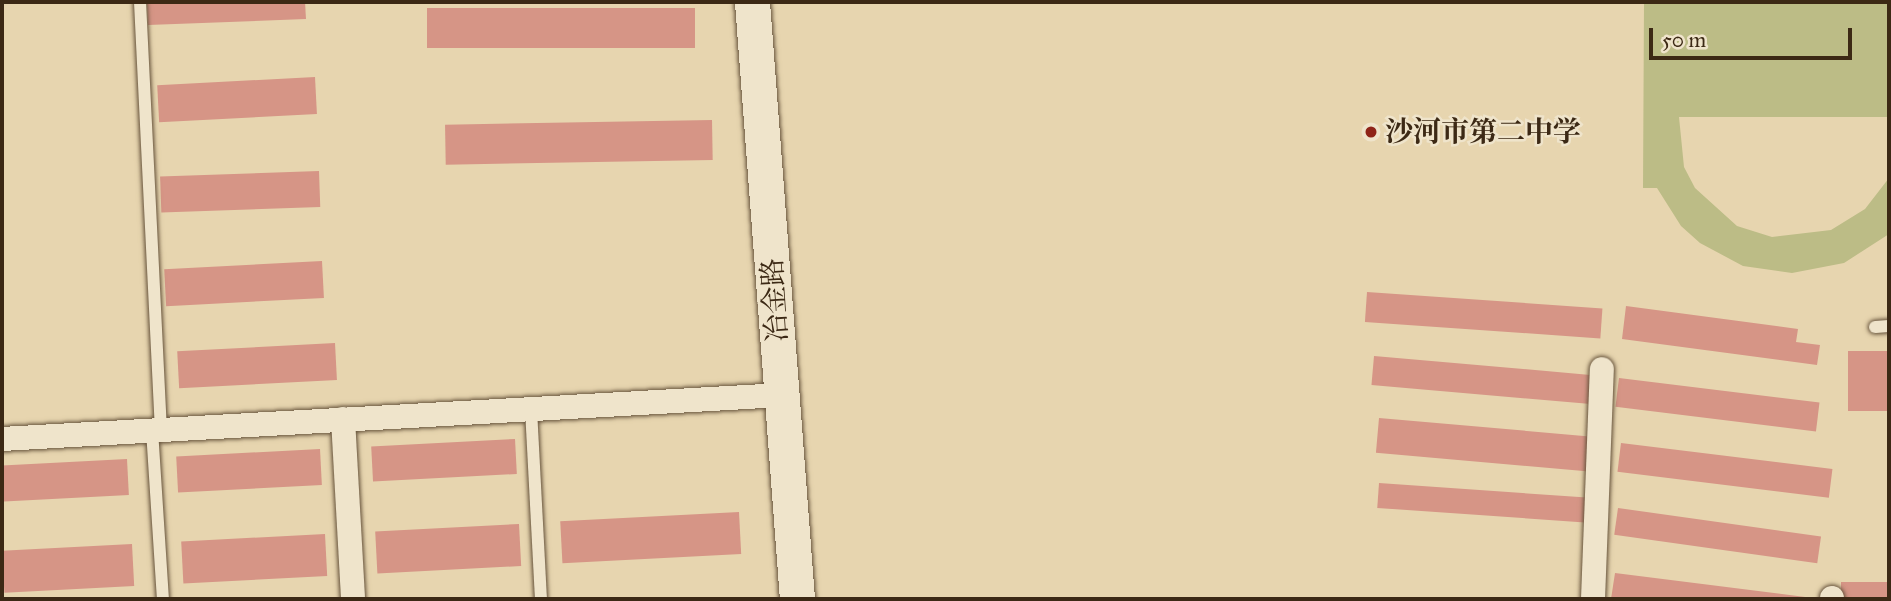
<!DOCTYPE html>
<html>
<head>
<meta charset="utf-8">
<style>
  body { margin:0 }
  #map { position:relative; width:1891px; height:601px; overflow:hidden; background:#e7d5af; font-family:"IM FELL Great Primer","Noto Serif SC",serif }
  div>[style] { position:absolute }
  .green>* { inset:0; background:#bcbc86 }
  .building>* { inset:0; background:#d69586; transform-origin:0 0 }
  .roads { filter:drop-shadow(0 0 2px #67543c) drop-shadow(0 0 2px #67543c) }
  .lane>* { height:12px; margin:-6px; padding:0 6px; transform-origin:6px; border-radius:6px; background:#efe4cb }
  .street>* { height:24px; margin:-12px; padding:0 12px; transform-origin:12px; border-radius:12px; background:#efe4cb }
  .secondary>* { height:35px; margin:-17.5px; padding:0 17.5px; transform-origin:17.5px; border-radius:17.5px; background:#efe4cb }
  .dots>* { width:19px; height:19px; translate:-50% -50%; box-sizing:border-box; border:4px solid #efe4cb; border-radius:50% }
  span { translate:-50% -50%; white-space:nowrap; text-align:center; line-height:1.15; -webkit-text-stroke:5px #efe4cb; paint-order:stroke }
  .poi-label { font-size:28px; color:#3c2915; font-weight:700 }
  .left { translate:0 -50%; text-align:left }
  .street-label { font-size:28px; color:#3c2915 }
  .frame { position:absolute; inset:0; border:4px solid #3c2915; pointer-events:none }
  .scale { position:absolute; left:1649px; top:28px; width:203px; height:32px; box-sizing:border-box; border:4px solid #3c2915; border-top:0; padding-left:9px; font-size:21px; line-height:24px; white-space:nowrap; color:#3c2915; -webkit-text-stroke:5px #efe4cb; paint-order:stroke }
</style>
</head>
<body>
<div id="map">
  <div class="green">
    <i style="clip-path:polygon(1644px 2px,1889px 2px,1889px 117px,1679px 117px,1684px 167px,1695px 188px,1737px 226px,1772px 237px,1831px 230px,1865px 209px,1889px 178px,1889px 234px,1844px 263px,1792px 273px,1743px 266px,1700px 243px,1681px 226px,1657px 188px,1643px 188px)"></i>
  </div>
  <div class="building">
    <i style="clip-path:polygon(147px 2px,305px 2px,306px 19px,148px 25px)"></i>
    <i style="left:695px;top:8px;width:40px;height:268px;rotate:90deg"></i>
    <i style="left:315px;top:77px;width:37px;height:158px;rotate:87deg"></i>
    <i style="left:712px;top:120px;width:40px;height:267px;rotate:89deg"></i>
    <i style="left:319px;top:171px;width:36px;height:159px;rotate:88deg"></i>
    <i style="left:322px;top:261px;width:37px;height:158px;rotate:87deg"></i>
    <i style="left:1367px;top:292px;width:236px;height:30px;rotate:4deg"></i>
    <i style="clip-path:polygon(1626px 306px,1798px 329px,1796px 342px,1820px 345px,1817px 365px,1622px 339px)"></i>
    <i style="left:335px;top:343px;width:37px;height:158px;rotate:87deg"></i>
    <i style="left:1889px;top:351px;width:60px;height:41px;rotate:90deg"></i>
    <i style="left:1374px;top:356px;width:220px;height:29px;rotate:5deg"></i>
    <i style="left:1619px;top:378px;width:202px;height:29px;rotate:7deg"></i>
    <i style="left:1379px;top:418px;width:214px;height:35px;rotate:5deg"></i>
    <i style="left:515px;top:439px;width:35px;height:144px;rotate:87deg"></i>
    <i style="left:1621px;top:443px;width:213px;height:29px;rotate:7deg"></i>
    <i style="left:320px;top:449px;width:36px;height:144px;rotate:87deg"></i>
    <i style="left:127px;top:459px;width:36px;height:125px;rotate:87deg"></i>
    <i style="left:1379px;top:483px;width:208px;height:25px;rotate:4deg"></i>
    <i style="left:1618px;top:508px;width:205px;height:27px;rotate:8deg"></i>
    <i style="left:739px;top:512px;width:42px;height:179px;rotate:87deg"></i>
    <i style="left:519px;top:524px;width:42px;height:144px;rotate:87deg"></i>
    <i style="left:325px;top:534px;width:42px;height:144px;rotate:87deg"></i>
    <i style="left:132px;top:544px;width:42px;height:130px;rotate:87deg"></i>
    <i style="clip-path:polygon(1615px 573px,1813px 598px,1813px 599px,1611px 599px)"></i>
    <i style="left:1889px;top:582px;width:17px;height:48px;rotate:90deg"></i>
  </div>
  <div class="roads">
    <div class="lane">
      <i style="left:140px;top:2px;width:429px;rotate:87.2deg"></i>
      <i style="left:1875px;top:327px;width:14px;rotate:-4deg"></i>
      <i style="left:531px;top:409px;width:190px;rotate:87deg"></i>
      <i style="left:152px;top:430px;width:169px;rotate:86.3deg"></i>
    </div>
    <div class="street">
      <i style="left:343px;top:419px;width:180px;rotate:86.8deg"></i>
      <i style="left:2px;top:439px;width:781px;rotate:-3.23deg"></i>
      <i style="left:1832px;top:598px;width:1px;rotate:90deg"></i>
      <i style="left:1593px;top:599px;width:230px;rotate:-87.8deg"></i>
    </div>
    <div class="secondary">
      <i style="left:752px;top:2px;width:599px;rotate:85.69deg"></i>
    </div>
  </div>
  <div class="dots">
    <i style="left:1371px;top:132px;background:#8f2418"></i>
  </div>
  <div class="poi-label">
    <span class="left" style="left:1385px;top:132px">沙河市第二中学</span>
  </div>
  <div class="street-label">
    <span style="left:775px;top:300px;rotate:-94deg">冶金路</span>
  </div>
  <div class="frame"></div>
  <div class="scale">50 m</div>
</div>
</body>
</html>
